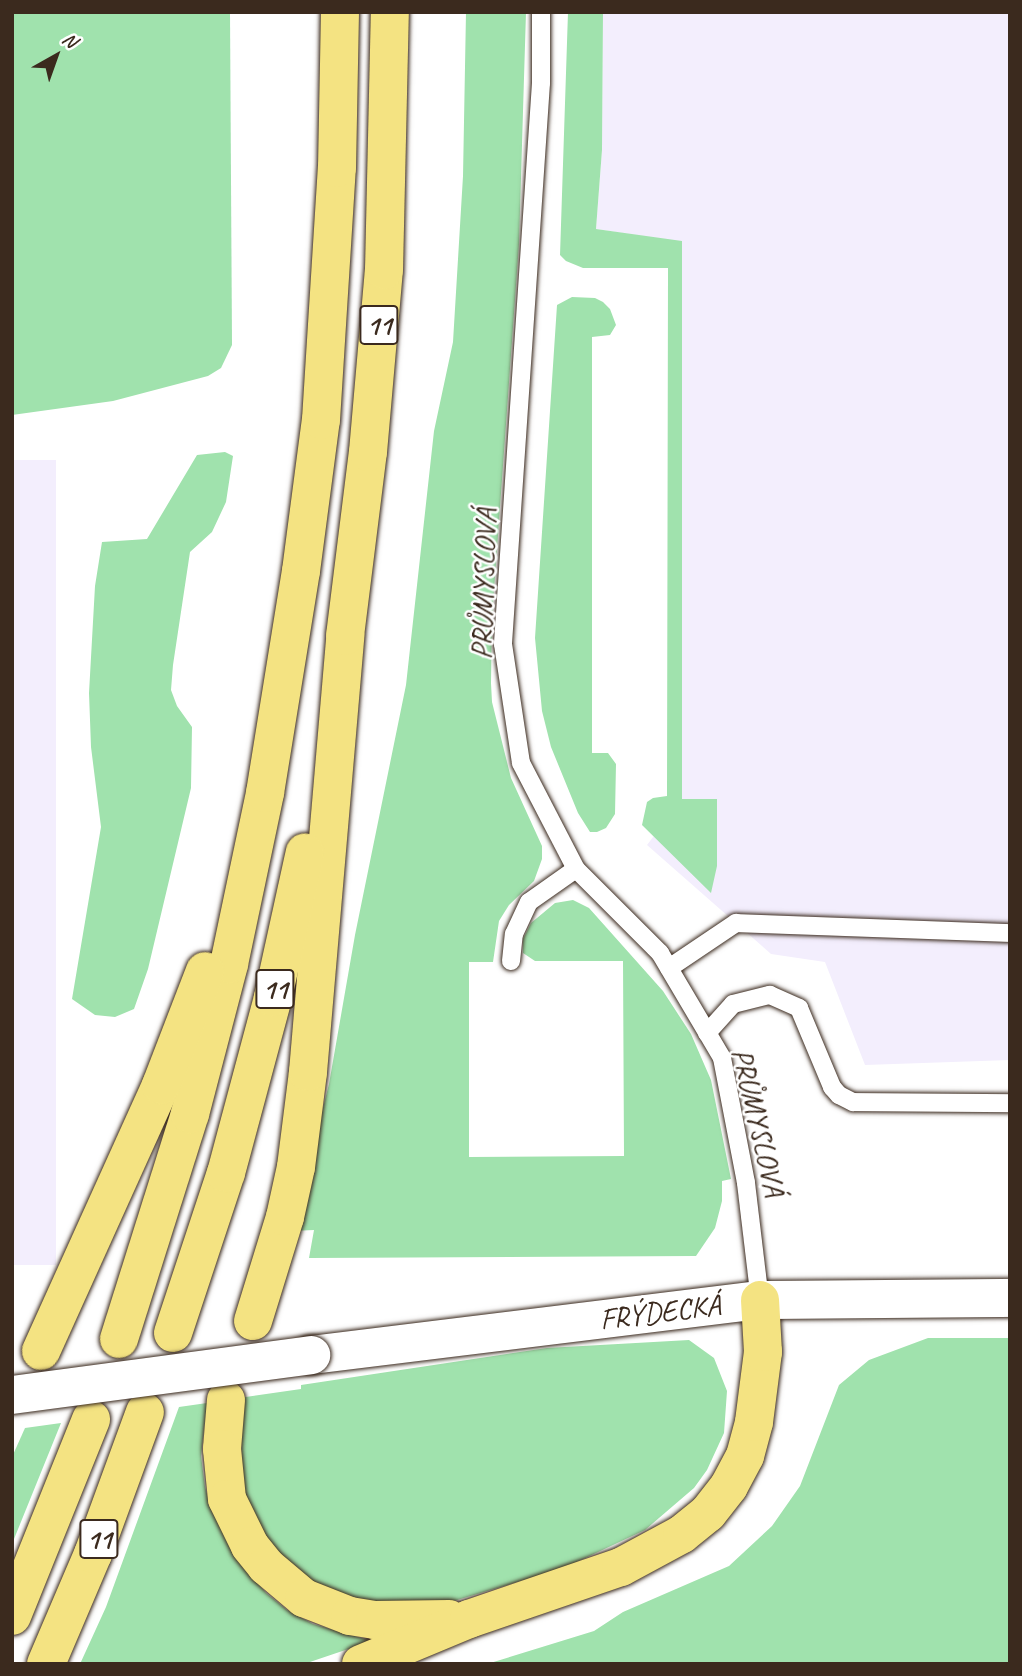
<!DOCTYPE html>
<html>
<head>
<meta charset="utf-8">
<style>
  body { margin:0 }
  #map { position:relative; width:1022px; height:1676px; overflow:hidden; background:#fff; font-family:Caveat,sans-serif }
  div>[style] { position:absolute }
  .built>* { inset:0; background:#f3eefd; transform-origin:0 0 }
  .green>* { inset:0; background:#a0e2ad }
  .roads { filter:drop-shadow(0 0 2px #3b2a1e) drop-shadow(0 0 2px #3b2a1e) }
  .service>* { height:18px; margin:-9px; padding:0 9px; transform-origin:9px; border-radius:9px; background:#fff }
  .secondary>* { height:38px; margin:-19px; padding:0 19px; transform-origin:19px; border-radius:19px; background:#fff }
  .trunk>* { height:38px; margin:-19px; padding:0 19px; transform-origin:19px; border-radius:19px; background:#f4e382 }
  .bridges { filter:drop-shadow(0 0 2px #3b2a1e) drop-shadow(0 0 2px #3b2a1e) }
  .secondary-bridge>* { height:38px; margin:-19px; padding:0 19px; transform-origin:19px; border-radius:19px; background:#fff }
  span { translate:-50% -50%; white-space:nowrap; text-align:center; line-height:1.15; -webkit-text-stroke:5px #fff; paint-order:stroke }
  .shield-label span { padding:2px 5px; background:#fff; border:2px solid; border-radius:5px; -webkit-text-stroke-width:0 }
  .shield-label { font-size:28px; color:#3b2a1e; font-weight:700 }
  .street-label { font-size:30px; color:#3b2a1e }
  .frame { position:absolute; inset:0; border:14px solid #3b2a1e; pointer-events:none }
  .north { position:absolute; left:21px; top:21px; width:70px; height:70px; -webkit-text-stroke:5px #fff; paint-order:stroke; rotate:40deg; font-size:19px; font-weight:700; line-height:28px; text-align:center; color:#3b2a1e }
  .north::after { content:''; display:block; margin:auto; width:24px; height:32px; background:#3b2a1e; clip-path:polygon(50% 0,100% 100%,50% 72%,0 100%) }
</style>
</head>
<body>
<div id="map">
  <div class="built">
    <i style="clip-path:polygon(603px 12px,1010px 12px,1010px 1060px,865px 1065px,825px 962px,771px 954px,647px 845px,682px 799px,682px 242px,596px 229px,602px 150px)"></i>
    <i style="left:56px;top:460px;width:805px;height:44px;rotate:90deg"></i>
  </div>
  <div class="green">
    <i style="clip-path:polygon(12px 12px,230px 12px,232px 345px,221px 368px,208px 376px,113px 401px,12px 415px)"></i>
    <i style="clip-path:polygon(466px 12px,526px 12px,519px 244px,492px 618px,491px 683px,492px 702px,511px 778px,542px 846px,542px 859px,534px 881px,509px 905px,499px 921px,493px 962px,469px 962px,469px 1157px,624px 1156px,623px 961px,535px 961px,523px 953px,523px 939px,531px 923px,555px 903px,573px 900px,589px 908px,663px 991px,691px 1034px,711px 1080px,731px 1179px,722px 1181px,722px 1201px,715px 1228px,696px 1256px,309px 1258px,314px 1230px,292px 1231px,329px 1084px,355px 935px,406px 685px,434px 431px,453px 342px,463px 176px)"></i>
    <i style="clip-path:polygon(568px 12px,603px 12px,602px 150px,596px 229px,682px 241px,682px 799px,717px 799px,717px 866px,711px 893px,642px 825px,647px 802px,653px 798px,667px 796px,668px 268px,583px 268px,566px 261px,560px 255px)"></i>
    <i style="clip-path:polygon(572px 297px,595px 298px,603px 302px,610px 309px,616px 325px,610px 335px,592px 337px,592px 753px,608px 753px,616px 764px,615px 814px,606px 828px,597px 832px,590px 832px,578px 813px,551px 747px,542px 711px,535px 638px,557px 305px)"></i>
    <i style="clip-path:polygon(225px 452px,233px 456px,226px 502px,212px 532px,190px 552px,173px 665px,171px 690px,177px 706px,192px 727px,191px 788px,148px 969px,134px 1009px,115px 1017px,95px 1015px,72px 999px,101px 827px,91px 747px,89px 693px,95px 586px,102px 542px,147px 539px,197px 455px)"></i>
    <i style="clip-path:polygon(928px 1338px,1010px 1338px,1009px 1664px,487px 1664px,594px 1631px,623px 1612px,729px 1566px,772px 1526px,800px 1486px,839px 1385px,869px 1360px)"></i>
    <i style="clip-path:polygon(689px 1340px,714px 1358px,727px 1391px,724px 1433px,707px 1470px,694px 1488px,645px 1530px,564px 1568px,437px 1606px,341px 1599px,291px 1569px,244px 1507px,239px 1398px,301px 1389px,301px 1385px,547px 1348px)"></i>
    <i style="clip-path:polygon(207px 1403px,201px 1456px,205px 1487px,212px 1512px,245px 1568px,266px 1593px,287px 1610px,313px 1624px,372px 1641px,304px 1664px,80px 1664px,106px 1607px,179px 1407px)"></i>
    <i style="clip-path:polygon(61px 1423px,12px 1544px,12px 1457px,25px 1428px)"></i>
  </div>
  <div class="roads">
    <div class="service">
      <i style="left:541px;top:12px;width:71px;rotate:90deg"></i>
      <i style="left:541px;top:83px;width:562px;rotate:93.88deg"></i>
      <i style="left:503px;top:644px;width:120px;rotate:81.4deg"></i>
      <i style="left:521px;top:763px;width:119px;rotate:62.6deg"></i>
      <i style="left:576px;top:869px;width:119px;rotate:45deg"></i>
      <i style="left:660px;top:953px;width:122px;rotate:59.4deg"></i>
      <i style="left:722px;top:1058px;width:127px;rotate:79.1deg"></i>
      <i style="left:746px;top:1183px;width:118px;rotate:83.2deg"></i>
      <i style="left:511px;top:961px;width:27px;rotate:-84deg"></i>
      <i style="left:514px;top:934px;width:35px;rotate:-65deg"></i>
      <i style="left:529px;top:902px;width:57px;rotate:-35.1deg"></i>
      <i style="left:669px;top:968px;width:81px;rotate:-33.9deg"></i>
      <i style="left:736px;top:923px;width:274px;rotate:2.1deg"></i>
      <i style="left:707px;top:1033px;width:39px;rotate:-48deg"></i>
      <i style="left:733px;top:1004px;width:38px;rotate:-14deg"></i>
      <i style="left:770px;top:995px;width:32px;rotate:24deg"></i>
      <i style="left:799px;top:1008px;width:86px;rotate:67.3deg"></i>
      <i style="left:832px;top:1087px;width:11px;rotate:49deg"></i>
      <i style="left:839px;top:1095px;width:16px;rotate:27deg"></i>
      <i style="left:853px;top:1102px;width:157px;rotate:0.4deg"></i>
    </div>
    <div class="secondary">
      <i style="left:311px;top:1355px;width:452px;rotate:-7deg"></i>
      <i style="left:760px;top:1300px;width:250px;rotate:-0.5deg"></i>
    </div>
    <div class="trunk">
      <i style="left:253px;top:1321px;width:109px;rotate:-72.9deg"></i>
      <i style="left:285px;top:1217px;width:51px;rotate:-77.6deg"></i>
      <i style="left:296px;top:1167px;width:96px;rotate:-82.8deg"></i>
      <i style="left:308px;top:1072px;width:438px;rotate:-85.1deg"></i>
      <i style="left:345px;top:636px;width:185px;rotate:-82.9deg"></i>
      <i style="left:368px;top:452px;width:183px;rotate:-85deg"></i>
      <i style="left:384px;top:270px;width:258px;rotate:-88.7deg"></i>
      <i style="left:173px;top:1333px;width:169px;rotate:-71.7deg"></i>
      <i style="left:226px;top:1173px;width:182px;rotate:-75deg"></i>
      <i style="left:273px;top:997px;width:148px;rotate:-77.6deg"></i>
      <i style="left:119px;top:1339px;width:236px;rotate:-72.5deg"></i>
      <i style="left:190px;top:1114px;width:155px;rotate:-75.4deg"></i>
      <i style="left:229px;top:964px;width:175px;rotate:-78.1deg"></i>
      <i style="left:265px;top:793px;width:225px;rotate:-80.8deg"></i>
      <i style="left:301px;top:571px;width:152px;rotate:-82.5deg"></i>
      <i style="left:321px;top:420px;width:253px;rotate:-86.4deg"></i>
      <i style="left:337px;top:168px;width:156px;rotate:-88.9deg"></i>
      <i style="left:41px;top:1351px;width:292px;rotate:-65.7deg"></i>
      <i style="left:161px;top:1085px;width:122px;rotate:-68.9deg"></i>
      <i style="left:226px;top:1400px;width:49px;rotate:94.7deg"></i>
      <i style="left:222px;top:1449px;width:50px;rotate:84.3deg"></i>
      <i style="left:227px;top:1499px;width:52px;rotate:63.9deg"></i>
      <i style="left:250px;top:1546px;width:26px;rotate:51deg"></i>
      <i style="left:266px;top:1566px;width:50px;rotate:40.1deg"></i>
      <i style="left:304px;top:1598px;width:49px;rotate:21.4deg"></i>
      <i style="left:350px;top:1616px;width:25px;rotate:9deg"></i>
      <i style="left:375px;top:1620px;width:74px;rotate:-0.8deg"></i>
      <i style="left:12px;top:1616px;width:212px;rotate:-68.1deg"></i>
      <i style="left:46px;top:1664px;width:120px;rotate:-66.9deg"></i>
      <i style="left:93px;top:1554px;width:151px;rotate:-69.9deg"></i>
      <i style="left:361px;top:1664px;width:117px;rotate:-22.6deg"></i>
      <i style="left:469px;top:1619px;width:161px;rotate:-18.9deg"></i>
      <i style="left:621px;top:1567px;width:69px;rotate:-28.4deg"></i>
      <i style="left:682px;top:1534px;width:33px;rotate:-39deg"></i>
      <i style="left:708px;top:1513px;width:34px;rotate:-52deg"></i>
      <i style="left:729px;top:1486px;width:34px;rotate:-62deg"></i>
      <i style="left:745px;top:1456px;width:35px;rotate:-75deg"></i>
      <i style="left:754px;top:1422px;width:71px;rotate:-82.7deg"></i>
      <i style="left:763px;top:1352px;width:52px;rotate:-93.3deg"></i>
    </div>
  </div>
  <div class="bridges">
    <div class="secondary-bridge">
      <i style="left:12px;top:1395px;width:302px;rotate:-7.6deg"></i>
    </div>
  </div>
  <div class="shield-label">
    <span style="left:379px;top:325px">11</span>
    <span style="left:275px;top:989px">11</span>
    <span style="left:99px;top:1539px">11</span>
  </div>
  <div class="street-label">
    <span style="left:483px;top:584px;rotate:-88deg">PRŮMYSLOVÁ</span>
    <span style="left:759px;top:1122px;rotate:77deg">PRŮMYSLOVÁ</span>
    <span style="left:660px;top:1312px;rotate:-7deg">FRÝDECKÁ</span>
  </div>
  <div class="frame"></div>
  <div class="north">N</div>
</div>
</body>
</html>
